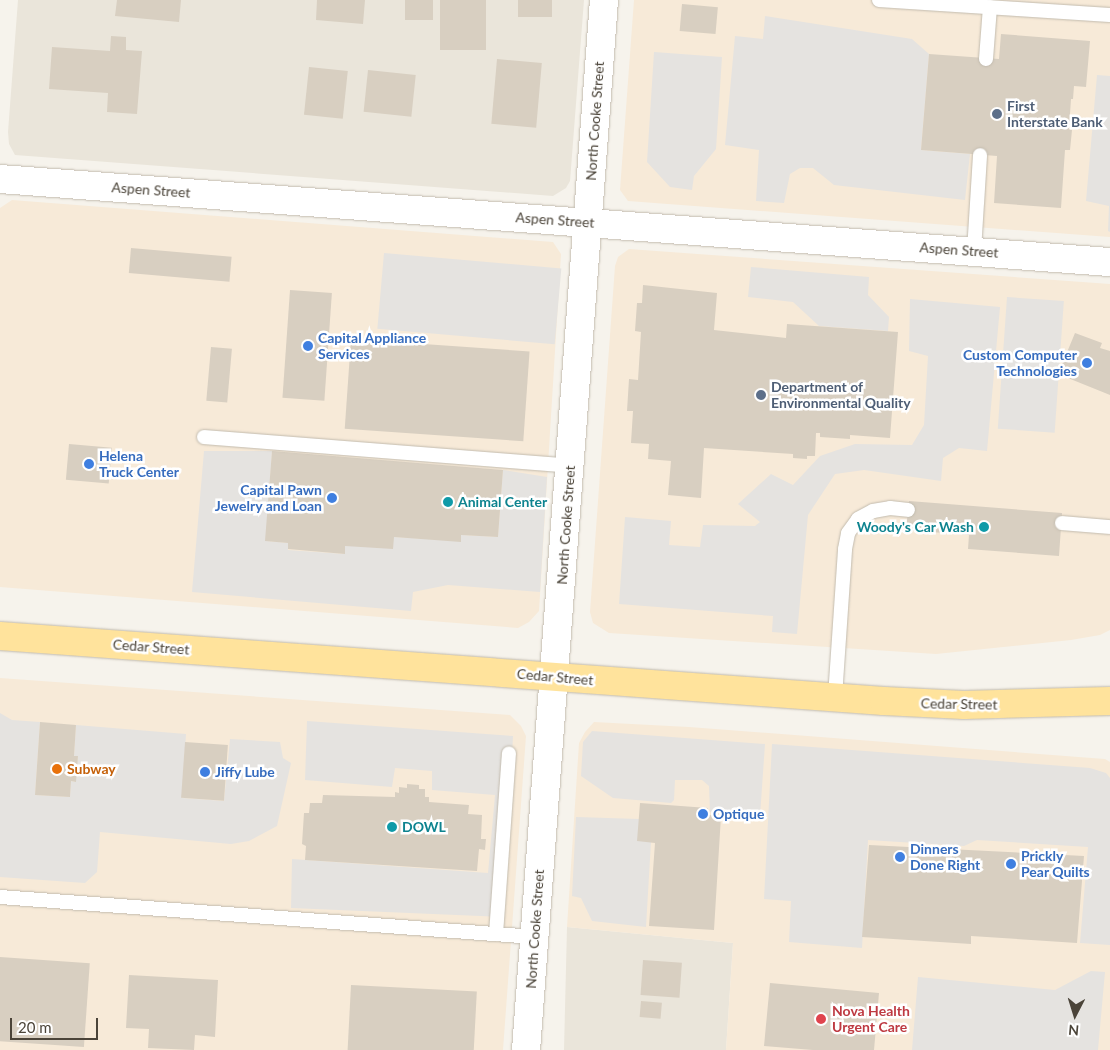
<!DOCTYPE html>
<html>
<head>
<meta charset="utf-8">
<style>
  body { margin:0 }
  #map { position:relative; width:1110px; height:1050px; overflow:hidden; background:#f6f3ec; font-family:Lato,sans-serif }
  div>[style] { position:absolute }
  .residential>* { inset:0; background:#eae5da }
  .commercial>* { inset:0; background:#f7ead8 }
  .parking>* { inset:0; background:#e5e3e0; transform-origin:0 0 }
  .building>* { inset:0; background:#d8cfc1; transform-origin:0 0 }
  .roads { filter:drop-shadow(0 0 1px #c2bbae) drop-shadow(0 0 1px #c2bbae) }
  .service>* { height:14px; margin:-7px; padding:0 7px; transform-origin:7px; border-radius:7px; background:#fff }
  .minor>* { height:28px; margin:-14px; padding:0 14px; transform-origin:14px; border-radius:14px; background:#fff }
  .primary>* { height:28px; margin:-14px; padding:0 14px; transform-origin:14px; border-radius:14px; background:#ffe39c }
  .dots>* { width:14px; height:14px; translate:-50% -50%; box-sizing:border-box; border:2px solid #fff; border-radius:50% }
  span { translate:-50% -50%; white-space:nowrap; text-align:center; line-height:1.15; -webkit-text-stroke:5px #fff; paint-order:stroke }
  .service-label { font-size:14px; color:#4e5e75; font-weight:700 }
  .left { translate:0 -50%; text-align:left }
  .street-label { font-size:14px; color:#4b4439 }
  .shop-label { font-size:14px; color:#366cbe; font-weight:700 }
  .right { translate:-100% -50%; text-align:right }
  .culture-label { font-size:14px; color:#0d838f; font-weight:700 }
  .food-label { font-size:14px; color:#c56008; font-weight:700 }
  .health-label { font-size:14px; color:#be3a42; font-weight:700 }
  .north { position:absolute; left:1050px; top:990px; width:50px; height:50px; -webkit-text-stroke:4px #fff; paint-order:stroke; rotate:185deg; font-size:14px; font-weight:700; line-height:20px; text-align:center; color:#4b4439 }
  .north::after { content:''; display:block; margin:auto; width:18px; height:22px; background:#4b4439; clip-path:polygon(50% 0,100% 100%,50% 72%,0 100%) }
  .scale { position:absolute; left:10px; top:1018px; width:88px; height:22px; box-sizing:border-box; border:2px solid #4b4439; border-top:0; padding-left:6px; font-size:15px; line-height:18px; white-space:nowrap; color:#4b4439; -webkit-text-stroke:4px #fff; paint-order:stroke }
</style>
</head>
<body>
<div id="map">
  <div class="residential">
    <i style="clip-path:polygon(18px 0,584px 0,570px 181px,566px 188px,553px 196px,15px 155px,9px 144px,8px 132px)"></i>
    <i style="clip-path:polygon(567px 927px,733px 943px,726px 1050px,564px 1050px)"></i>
  </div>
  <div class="commercial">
    <i style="clip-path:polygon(634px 0,1110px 0,1110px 237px,628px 201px,620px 190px)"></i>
    <i style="clip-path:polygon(12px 200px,553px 242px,561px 254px,539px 611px,529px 622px,518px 628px,0 587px,0 208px)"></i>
    <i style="clip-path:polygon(629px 249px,1110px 284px,1110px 630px,1100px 635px,1071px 640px,936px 654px,609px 633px,593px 623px,590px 612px,615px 266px,618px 257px)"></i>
    <i style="clip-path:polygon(0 678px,510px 715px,521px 726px,526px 736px,503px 1050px,0 1050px)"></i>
    <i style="clip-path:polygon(594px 722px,689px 727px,1105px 759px,1110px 762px,1110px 1050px,726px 1050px,733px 943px,567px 927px,579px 743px,585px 732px)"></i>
  </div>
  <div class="parking">
    <i style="clip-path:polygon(765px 16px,912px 39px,929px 54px,921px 150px,970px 154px,965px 200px,834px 185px,813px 168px,800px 168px,790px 174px,784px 203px,756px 201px,759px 150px,725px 145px,735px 36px,763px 39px)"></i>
    <i style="clip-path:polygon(654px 52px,722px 57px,716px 149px,694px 176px,692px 190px,670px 187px,647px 162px)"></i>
    <i style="clip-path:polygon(1097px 75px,1110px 76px,1110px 232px,1108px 231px,1109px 206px,1086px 201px)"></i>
    <i style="left:384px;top:253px;width:178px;height:76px;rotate:5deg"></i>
    <i style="clip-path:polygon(751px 267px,869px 277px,868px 295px,889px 317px,888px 331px,819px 326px,793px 302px,748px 297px)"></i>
    <i style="left:1007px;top:297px;width:57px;height:132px;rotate:4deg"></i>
    <i style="clip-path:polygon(910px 299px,1000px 307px,987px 451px,959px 448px,943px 458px,941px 481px,864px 470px,835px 474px,808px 515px,797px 634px,772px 632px,773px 616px,619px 604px,625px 517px,671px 521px,669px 545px,700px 547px,703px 525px,755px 526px,760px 522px,738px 504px,771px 474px,793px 485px,820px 456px,855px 444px,912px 445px,924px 425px,928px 356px,909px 351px)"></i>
    <i style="clip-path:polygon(204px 451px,272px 451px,266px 541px,288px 543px,288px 550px,344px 554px,345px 546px,394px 537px,461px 541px,461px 535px,498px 537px,503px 470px,547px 477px,540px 592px,448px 585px,413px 592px,411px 611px,192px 592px)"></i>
    <i style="clip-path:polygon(0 713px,12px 720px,40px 722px,35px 795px,70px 797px,71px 781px,75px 782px,78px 756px,74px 756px,76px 725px,186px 734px,182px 798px,224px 801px,230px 739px,280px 742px,283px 758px,291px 763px,277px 826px,249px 841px,231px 844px,100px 832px,97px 872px,85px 883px,0 877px)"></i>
    <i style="clip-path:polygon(307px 721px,513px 736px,504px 917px,291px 908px,292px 859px,488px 873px,495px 795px,432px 790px,432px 771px,395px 768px,392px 787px,305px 780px)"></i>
    <i style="clip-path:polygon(592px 731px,765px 744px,760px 816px,710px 812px,709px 786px,702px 780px,675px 780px,674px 800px,671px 803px,613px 798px,581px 776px,583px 742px)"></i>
    <i style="clip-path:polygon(772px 744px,1090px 768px,1106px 773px,1110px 778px,1110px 945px,1080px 943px,1088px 847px,977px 840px,964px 846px,868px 840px,862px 948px,789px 942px,791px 901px,764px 899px)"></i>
    <i style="clip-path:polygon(576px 817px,639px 819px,651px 842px,646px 927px,592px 921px,581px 898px,572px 896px)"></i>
    <i style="clip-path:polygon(1091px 971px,1105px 972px,1098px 1050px,912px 1050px,918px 977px,1055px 990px)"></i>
  </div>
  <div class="building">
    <i style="clip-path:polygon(117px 0,181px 0,179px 22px,115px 16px)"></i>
    <i style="clip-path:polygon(317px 0,365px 0,363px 24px,316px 20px)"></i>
    <i style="left:405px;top:0;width:28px;height:20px"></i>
    <i style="left:440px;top:0;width:46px;height:50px"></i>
    <i style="left:518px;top:0;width:34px;height:17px"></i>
    <i style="left:682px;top:4px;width:36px;height:27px;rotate:5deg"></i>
    <i style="clip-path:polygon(1001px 34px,1090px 41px,1086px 87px,1074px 86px,1073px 99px,1071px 99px,1069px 129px,1072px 130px,1070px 150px,1065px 150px,1061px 208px,994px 203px,997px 156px,921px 150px,929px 54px,999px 59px)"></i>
    <i style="clip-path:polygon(111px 36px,126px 37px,126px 50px,142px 51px,137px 114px,107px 112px,108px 93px,49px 89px,52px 47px,110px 51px)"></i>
    <i style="left:497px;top:59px;width:45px;height:65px;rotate:5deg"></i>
    <i style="left:309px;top:67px;width:39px;height:48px;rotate:6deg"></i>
    <i style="left:368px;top:70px;width:48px;height:42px;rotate:6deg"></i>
    <i style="left:131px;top:248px;width:101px;height:25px;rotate:5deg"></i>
    <i style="clip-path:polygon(643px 285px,717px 293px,714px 330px,786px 338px,787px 324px,898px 332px,890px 438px,850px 435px,850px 439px,820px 437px,820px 433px,816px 433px,815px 456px,807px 456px,807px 459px,793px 458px,793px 454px,704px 448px,701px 498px,668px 495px,671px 461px,648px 459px,649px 444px,631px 443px,633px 411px,627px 411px,629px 379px,638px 380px,641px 332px,635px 331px,637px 303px,642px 303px)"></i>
    <i style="left:290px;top:290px;width:42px;height:108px;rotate:4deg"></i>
    <i style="clip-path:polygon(1075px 333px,1102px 343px,1100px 348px,1110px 351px,1110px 395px,1058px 374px)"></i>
    <i style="left:351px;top:339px;width:179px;height:90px;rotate:4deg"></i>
    <i style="left:211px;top:347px;width:21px;height:54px;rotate:5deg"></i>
    <i style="left:69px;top:444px;width:43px;height:36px;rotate:5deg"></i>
    <i style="clip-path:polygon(272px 451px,503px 470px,498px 537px,461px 535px,461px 542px,394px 537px,393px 549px,345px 546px,345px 554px,288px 549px,288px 543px,265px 541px)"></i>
    <i style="clip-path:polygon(909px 501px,1062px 513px,1059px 556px,968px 549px,969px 535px,906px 530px)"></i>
    <i style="clip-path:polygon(40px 722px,76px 725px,74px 756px,78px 756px,76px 782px,71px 781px,70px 797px,35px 795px)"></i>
    <i style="left:185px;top:742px;width:43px;height:56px;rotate:4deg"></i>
    <i style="clip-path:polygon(407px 784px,419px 785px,419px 789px,425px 789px,425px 797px,429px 797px,429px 802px,469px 805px,468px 814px,482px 815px,481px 839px,486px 839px,485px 850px,479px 849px,477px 871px,305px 860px,306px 846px,302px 844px,304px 813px,309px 813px,310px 803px,322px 803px,323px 795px,395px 797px,395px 792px,399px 793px,399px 787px,407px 788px)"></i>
    <i style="clip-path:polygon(640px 803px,708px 808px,708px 815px,721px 816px,714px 930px,649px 926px,655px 843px,637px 841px)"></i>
    <i style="clip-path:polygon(869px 845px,1084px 856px,1077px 943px,971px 936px,971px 944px,862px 937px)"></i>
    <i style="left:0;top:957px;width:90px;height:84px;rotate:4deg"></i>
    <i style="left:643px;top:960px;width:39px;height:35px;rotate:4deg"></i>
    <i style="clip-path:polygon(129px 975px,218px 980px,215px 1037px,195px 1035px,194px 1050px,148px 1048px,149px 1029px,126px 1028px)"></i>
    <i style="clip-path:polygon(770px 983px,879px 993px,874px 1050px,813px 1050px,764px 1046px)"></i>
    <i style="left:351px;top:985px;width:126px;height:65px;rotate:3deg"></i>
    <i style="left:641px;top:1001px;width:21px;height:16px;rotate:5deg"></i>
  </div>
  <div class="roads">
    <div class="service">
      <i style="left:879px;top:0;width:231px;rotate:3.7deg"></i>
      <i style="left:986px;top:59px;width:52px;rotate:-85.6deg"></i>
      <i style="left:974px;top:251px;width:96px;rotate:-86.4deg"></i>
      <i style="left:204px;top:437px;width:367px;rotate:4.5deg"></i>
      <i style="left:1062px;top:523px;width:48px;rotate:4.8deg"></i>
      <i style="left:835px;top:697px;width:148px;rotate:-86.1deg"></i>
      <i style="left:845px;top:549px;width:16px;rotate:-79deg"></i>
      <i style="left:848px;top:533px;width:17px;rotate:-54deg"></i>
      <i style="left:858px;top:519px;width:17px;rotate:-28deg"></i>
      <i style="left:873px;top:511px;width:17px;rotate:-10deg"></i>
      <i style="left:890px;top:508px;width:18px;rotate:6deg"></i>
      <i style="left:0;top:897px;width:535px;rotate:4.28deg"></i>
      <i style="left:496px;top:934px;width:181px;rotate:-85.9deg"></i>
    </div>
    <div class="minor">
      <i style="left:0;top:179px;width:1113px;rotate:4.28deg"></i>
      <i style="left:526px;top:1050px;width:1053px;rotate:-85.75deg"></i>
    </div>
    <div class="primary">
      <i style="left:0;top:636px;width:886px;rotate:4.21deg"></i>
      <i style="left:884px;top:701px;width:80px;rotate:2.9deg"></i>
      <i style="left:964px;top:705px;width:146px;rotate:-1.6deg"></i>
    </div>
  </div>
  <div class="dots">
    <i style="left:997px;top:114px;background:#5c6f8a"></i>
    <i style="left:308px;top:346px;background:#3f7fe0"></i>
    <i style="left:1087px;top:363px;background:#3f7fe0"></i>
    <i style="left:761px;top:395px;background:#5c6f8a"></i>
    <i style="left:89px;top:464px;background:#3f7fe0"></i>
    <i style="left:332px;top:498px;background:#3f7fe0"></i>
    <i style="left:448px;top:502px;background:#0f9aa8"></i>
    <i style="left:984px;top:527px;background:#0f9aa8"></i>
    <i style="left:57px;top:769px;background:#e8710a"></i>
    <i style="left:205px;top:772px;background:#3f7fe0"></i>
    <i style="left:703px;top:814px;background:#3f7fe0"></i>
    <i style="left:392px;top:827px;background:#0f9aa8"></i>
    <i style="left:900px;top:857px;background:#3f7fe0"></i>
    <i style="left:1011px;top:864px;background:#3f7fe0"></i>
    <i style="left:821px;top:1019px;background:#e0444e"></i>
  </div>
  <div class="service-label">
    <span class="left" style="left:1007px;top:114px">First<br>Interstate Bank</span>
    <span class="left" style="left:771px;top:395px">Department of<br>Environmental Quality</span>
  </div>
  <div class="street-label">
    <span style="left:595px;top:121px;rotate:-86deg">North Cooke Street</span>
    <span style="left:151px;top:190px;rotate:4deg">Aspen Street</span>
    <span style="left:555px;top:220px;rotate:4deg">Aspen Street</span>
    <span style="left:959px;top:250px;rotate:4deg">Aspen Street</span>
    <span style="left:566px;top:525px;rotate:-86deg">North Cooke Street</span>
    <span style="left:151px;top:647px;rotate:4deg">Cedar Street</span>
    <span style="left:555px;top:677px;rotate:5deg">Cedar Street</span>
    <span style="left:959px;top:704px;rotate:1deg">Cedar Street</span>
    <span style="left:535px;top:929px;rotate:-86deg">North Cooke Street</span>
  </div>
  <div class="shop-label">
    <span class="left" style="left:318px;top:346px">Capital Appliance<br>Services</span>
    <span class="right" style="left:1077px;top:363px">Custom Computer<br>Technologies</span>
    <span class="left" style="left:99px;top:464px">Helena<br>Truck Center</span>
    <span class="right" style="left:322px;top:498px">Capital Pawn<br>Jewelry and Loan</span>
    <span class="left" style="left:215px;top:772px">Jiffy Lube</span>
    <span class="left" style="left:713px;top:814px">Optique</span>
    <span class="left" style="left:910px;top:857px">Dinners<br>Done Right</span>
    <span class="left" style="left:1021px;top:864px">Prickly<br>Pear Quilts</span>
  </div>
  <div class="culture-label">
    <span class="left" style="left:458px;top:502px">Animal Center</span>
    <span class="right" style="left:974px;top:527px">Woody's Car Wash</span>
    <span class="left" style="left:402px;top:827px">DOWL</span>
  </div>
  <div class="food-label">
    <span class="left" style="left:67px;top:769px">Subway</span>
  </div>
  <div class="health-label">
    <span class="left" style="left:832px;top:1019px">Nova Health<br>Urgent Care</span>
  </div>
  <div class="north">N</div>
  <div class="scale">20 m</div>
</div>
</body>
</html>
